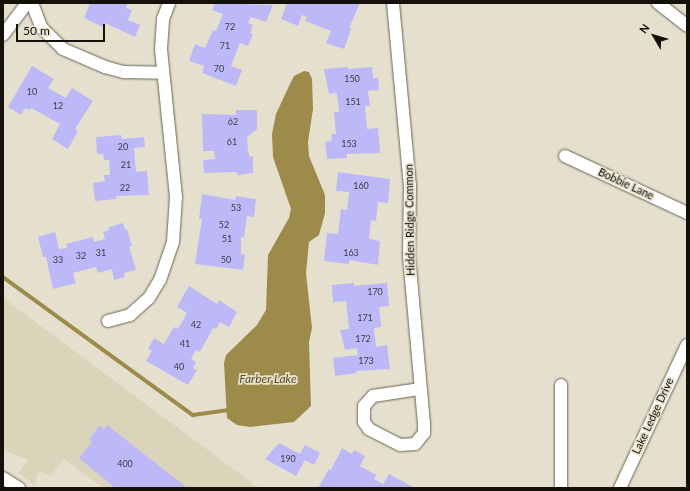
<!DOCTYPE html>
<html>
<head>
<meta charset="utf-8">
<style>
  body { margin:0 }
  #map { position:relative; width:690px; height:491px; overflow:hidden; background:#e5e0cd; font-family:Lato,sans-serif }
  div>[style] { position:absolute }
  .built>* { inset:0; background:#dbd4ba }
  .water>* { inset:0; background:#9d8b4a }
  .stream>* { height:3.5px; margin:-1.75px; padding:0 1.75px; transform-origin:1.75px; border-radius:1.75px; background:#9d8b4a }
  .building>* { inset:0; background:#bdb8f7 }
  .roads { filter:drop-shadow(0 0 1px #686453) drop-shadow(0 0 1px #686453) }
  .minor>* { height:12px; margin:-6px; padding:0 6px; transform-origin:6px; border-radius:6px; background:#fff }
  span { translate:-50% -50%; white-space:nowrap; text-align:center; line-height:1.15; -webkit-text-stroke:3.5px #e5e0cd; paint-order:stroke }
  .number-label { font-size:9px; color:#3e3b45 }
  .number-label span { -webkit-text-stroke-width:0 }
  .street-label { font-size:11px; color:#13110a }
  .water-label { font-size:12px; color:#5a4d1b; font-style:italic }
  .frame { position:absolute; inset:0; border:4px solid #13110a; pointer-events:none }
  .north { position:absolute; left:634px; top:16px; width:40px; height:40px; -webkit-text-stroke:3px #e5e0cd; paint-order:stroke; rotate:308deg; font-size:11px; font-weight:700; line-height:16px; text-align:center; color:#13110a }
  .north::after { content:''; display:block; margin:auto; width:14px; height:18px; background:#13110a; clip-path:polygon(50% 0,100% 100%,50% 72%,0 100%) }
  .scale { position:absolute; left:16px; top:24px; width:89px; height:18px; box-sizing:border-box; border:2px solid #13110a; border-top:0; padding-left:5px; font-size:12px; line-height:14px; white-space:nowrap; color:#13110a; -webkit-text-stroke:3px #e5e0cd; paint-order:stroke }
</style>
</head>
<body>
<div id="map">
  <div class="built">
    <i style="clip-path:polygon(3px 298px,259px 488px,103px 488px,64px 459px,50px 476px,41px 471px,37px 475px,35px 485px,18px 473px,29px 460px,3px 450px)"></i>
  </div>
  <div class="water">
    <i style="clip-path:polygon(304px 71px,309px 72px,312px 79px,313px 109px,308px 142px,309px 156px,325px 195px,325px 213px,319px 235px,309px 242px,306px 273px,312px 328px,309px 342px,311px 406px,294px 422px,250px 427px,237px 425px,227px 418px,224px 363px,226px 355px,257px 325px,266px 310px,268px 255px,289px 218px,291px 209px,273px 157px,272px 134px,276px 114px,290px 84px,294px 76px)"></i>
  </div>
  <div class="stream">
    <i style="left:3px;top:277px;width:235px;rotate:36deg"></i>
    <i style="left:193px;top:415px;width:34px;rotate:-8deg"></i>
  </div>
  <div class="building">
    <i style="clip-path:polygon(90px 3px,128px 3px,126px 8px,132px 10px,128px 20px,140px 25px,135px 37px,105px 23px,103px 27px,84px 18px)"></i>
    <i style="clip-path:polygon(215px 3px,273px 5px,266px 22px,251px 17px,248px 23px,253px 25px,250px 33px,253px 34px,248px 46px,240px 43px,231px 66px,242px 70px,236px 86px,202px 73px,204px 66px,189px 61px,195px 44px,205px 48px,213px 30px,216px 31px,223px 14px,212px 10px)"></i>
    <i style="clip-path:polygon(287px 3px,360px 3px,349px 28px,351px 29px,344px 49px,326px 43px,331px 31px,305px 21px,307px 17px,302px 15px,298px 26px,281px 19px)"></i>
    <i style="clip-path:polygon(32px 66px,54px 79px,48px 88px,66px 98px,72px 88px,93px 101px,75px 129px,78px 131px,68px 149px,52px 139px,60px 124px,31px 108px,30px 110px,25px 108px,21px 115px,8px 107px)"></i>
    <i style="clip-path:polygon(348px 67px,348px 69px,372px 67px,373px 78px,378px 78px,379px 90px,368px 91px,370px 106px,365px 106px,367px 129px,378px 128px,380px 153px,347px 154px,347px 158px,327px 159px,325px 142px,332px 141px,331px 134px,336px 134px,334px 112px,339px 112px,337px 93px,329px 94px,324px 69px)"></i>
    <i style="clip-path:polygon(236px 110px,257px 110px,257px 129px,247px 137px,248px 152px,250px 157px,253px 156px,253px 173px,237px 175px,237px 172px,204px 173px,203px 160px,215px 159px,214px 151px,203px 151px,202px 114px,236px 115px)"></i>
    <i style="clip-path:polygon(121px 135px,122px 139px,144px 137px,145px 147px,134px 148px,136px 172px,147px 171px,149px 195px,116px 196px,116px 199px,95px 201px,93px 183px,105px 181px,104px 175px,110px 175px,109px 160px,104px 160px,103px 154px,97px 154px,96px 137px)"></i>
    <i style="clip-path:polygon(338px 172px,390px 179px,388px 203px,378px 202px,376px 221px,371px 220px,369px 239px,380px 241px,378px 265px,349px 260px,349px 264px,324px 261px,327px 233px,338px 234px,341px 209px,347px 210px,349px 192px,336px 191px)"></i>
    <i style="clip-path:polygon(202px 194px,235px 200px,236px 196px,256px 199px,254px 217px,247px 216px,244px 238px,241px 237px,241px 254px,245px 255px,243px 270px,195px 264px,202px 219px,199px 219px)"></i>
    <i style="clip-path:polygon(123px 223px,125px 229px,127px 229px,132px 246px,129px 247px,136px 270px,124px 273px,125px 277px,114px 280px,112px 269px,98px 273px,96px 267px,73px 273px,76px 283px,53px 289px,46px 257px,43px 257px,38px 237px,55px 232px,59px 249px,67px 248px,66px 244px,93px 237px,94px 242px,105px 239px,103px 232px,109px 230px,109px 227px)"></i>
    <i style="clip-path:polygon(354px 283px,354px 286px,387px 283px,389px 306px,379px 307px,381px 327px,374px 328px,376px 347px,387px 345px,390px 369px,356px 371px,357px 373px,335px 376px,333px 358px,358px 355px,357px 348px,345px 350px,340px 330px,349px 329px,346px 301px,333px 302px,332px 285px)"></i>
    <i style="clip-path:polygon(189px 286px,217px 304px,219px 300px,237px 312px,229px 327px,220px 322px,216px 329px,213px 328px,200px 352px,196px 350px,191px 359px,196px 362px,193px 368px,197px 370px,188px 385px,146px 361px,152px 351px,148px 349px,154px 338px,164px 344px,174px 327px,178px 329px,187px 313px,177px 307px)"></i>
    <i style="clip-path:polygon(100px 425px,104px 429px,107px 425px,186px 487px,115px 488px,79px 458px,92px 442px,89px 439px)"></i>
    <i style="clip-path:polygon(279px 443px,300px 454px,305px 445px,320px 453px,314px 465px,305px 460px,296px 476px,265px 459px)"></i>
    <i style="clip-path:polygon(342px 448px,352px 454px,354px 450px,365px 456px,360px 466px,376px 475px,374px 479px,383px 484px,389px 474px,415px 488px,318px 488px,329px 469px,331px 470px)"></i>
  </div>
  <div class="roads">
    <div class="minor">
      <i style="left:32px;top:3px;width:26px;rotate:69deg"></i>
      <i style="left:41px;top:27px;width:31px;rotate:45deg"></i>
      <i style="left:63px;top:49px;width:46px;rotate:23.2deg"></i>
      <i style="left:105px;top:67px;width:20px;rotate:15deg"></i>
      <i style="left:124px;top:72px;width:39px;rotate:1deg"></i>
      <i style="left:393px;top:3px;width:183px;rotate:84.7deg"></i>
      <i style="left:410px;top:185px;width:71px;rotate:90.8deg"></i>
      <i style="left:409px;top:256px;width:168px;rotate:84.9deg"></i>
      <i style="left:424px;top:423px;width:10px;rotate:90deg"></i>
      <i style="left:424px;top:433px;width:14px;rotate:129deg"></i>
      <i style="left:415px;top:444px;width:15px;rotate:176deg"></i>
      <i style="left:400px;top:445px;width:35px;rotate:-153deg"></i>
      <i style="left:369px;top:429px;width:9px;rotate:-126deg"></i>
      <i style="left:364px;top:422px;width:16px;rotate:-90deg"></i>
      <i style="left:364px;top:406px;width:13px;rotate:-48deg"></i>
      <i style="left:373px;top:396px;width:48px;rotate:-8.5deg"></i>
      <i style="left:658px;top:3px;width:37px;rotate:38deg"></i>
      <i style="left:3px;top:35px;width:40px;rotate:-53deg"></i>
      <i style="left:565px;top:156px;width:135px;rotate:25deg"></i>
      <i style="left:108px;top:321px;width:23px;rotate:-15deg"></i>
      <i style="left:130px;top:315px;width:25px;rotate:-42deg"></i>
      <i style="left:149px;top:298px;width:21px;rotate:-59deg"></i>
      <i style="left:160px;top:280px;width:40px;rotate:-71.1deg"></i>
      <i style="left:173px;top:242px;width:45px;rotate:-86.2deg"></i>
      <i style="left:176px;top:197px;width:149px;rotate:-95.8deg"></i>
      <i style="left:161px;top:49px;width:30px;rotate:-86deg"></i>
      <i style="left:163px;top:19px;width:17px;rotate:-69deg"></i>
      <i style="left:3px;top:478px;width:19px;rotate:32deg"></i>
      <i style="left:561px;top:488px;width:103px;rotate:-90deg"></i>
      <i style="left:620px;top:488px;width:158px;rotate:-64.9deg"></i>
    </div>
  </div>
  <div class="number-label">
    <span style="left:230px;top:27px">72</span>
    <span style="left:225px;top:46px">71</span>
    <span style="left:219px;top:69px">70</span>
    <span style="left:352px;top:79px">150</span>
    <span style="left:32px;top:92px">10</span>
    <span style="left:353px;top:102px">151</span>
    <span style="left:58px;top:106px">12</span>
    <span style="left:233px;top:122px">62</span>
    <span style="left:232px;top:142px">61</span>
    <span style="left:349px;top:144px">153</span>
    <span style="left:123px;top:147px">20</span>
    <span style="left:126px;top:165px">21</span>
    <span style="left:361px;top:186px">160</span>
    <span style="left:125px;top:188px">22</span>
    <span style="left:236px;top:208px">53</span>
    <span style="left:224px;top:225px">52</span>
    <span style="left:227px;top:239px">51</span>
    <span style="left:101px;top:253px">31</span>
    <span style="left:351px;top:253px">163</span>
    <span style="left:81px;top:256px">32</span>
    <span style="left:58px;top:260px">33</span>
    <span style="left:226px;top:260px">50</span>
    <span style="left:375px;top:292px">170</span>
    <span style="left:365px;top:318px">171</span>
    <span style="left:196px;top:325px">42</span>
    <span style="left:363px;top:339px">172</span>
    <span style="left:185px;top:344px">41</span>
    <span style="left:366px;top:361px">173</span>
    <span style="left:179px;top:367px">40</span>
    <span style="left:288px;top:459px">190</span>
    <span style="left:125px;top:464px">400</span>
  </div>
  <div class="street-label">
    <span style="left:626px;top:184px;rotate:25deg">Bobbie Lane</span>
    <span style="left:410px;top:220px;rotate:-91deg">Hidden Ridge Common</span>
    <span style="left:653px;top:416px;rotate:-65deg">Lake Ledge Drive</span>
  </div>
  <div class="water-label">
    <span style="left:268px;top:379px">Farber Lake</span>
  </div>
  <div class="frame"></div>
  <div class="north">N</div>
  <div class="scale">50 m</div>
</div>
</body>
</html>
